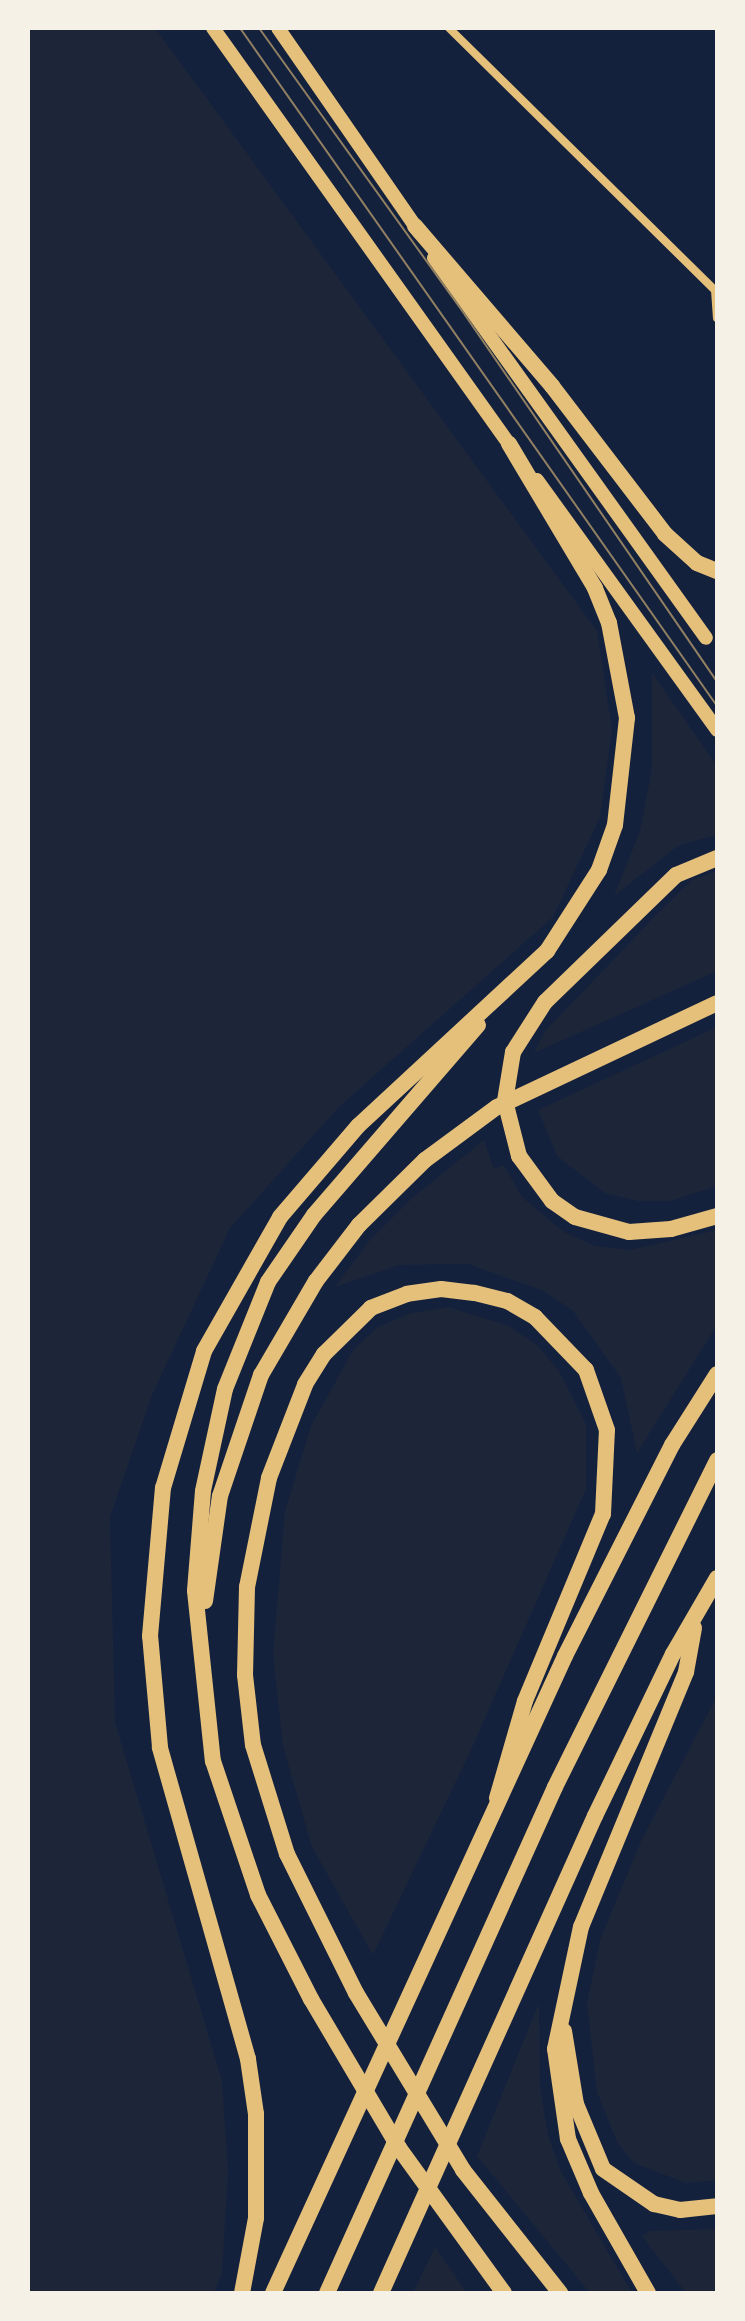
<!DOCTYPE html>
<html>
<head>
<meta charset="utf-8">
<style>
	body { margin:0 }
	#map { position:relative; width:745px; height:2321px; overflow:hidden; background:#14213d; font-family:Georgia,serif }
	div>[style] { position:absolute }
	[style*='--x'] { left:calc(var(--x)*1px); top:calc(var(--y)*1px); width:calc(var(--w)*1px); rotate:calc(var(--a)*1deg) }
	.green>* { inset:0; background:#1d2539 }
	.minor>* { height:8px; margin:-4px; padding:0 4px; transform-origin:4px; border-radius:4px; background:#e5c07b }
	.trunk>* { height:14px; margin:-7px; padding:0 7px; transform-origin:7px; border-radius:7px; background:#e5c07b }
	.motorway>* { height:16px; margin:-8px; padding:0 8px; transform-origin:8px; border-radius:8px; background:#e5c07b }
	.tram>* { height:2px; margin:-1px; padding:0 1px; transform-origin:1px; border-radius:1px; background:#918062 }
	span { translate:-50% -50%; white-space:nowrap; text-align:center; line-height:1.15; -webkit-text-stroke:7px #f6f1e7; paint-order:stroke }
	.frame { position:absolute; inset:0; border:30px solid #f6f1e7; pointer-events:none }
</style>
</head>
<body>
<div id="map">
	<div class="green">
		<div style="clip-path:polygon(28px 28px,155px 28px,597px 631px,612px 729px,600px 817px,553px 917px,339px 1107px,230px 1228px,152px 1395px,110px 1517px,115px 1722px,222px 2081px,228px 2170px,222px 2273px,214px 2293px,28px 2293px)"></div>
		<div style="clip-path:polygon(652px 673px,717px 766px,717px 835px,679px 845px,614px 896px,640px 831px,652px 768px)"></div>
		<div style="clip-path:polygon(717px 871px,717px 971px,534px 1053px,545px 1031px,661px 910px,692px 880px)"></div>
		<div style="clip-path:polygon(717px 1027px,717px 1186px,670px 1201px,638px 1201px,605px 1193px,557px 1156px,538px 1110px)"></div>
		<div style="clip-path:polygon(484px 1140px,494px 1169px,504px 1165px,522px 1197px,564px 1232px,595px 1246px,630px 1250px,717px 1230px,717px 1325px,637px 1453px,621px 1378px,573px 1311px,544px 1291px,468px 1264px,399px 1265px,335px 1287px,369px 1241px,412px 1198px)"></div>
		<div style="clip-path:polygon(448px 1307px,509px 1326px,537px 1345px,559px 1371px,586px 1424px,586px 1489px,471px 1750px,373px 1955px,312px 1847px,283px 1746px,273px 1655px,285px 1511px,311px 1426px,353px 1350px,378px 1327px,411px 1313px)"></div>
		<div style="clip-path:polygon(717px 1696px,717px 2180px,686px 2183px,634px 2163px,617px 2142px,597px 2092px,587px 2004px,600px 1940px,641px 1841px)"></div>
		<div style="clip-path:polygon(539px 2003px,540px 2088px,548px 2135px,560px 2170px,632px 2293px,590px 2293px,477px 2156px)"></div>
		<div style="clip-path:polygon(717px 2229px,717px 2293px,686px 2293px,642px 2236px,650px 2231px)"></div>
		<div style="clip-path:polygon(435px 2247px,467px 2293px,413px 2293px)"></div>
	</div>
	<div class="minor">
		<div style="--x:449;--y:28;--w:373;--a:44.6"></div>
		<div style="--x:715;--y:290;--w:28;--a:86"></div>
	</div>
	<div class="trunk">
		<div style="--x:213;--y:28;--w:519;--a:54.56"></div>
		<div style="--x:278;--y:28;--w:249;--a:55.3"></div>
		<div style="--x:434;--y:258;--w:467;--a:54.4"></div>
		<div style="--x:537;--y:480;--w:308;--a:54.2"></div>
	</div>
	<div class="motorway">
		<div style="--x:415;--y:226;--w:211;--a:49.4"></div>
		<div style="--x:552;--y:386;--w:186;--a:52.6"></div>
		<div style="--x:665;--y:534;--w:43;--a:42.2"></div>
		<div style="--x:697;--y:563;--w:22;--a:22"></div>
		<div style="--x:717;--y:858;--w:44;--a:157.5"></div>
		<div style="--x:676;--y:875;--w:182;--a:135.9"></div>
		<div style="--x:545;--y:1002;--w:59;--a:122.6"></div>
		<div style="--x:513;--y:1052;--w:50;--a:99.3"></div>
		<div style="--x:505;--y:1101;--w:57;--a:75.7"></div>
		<div style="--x:519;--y:1156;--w:56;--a:53.7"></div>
		<div style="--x:552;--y:1201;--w:28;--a:35"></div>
		<div style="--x:575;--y:1217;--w:56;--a:15.5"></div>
		<div style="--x:629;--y:1232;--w:42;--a:-4.1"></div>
		<div style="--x:671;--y:1229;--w:48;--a:-15.8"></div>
		<div style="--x:478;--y:1025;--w:251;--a:130.8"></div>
		<div style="--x:314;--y:1215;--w:81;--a:124.5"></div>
		<div style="--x:268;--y:1282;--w:115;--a:111.9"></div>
		<div style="--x:225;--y:1389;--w:104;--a:102.2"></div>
		<div style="--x:203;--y:1491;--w:100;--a:94.6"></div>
		<div style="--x:195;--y:1591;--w:171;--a:84"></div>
		<div style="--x:213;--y:1761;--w:141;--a:71.4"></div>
		<div style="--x:258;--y:1895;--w:117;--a:63"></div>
		<div style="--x:311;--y:1999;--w:173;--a:59.4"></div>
		<div style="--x:399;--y:2148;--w:179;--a:54.1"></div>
		<div style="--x:205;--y:1601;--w:106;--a:-81.9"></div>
		<div style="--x:220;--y:1496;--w:128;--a:-71.3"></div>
		<div style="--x:261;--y:1375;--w:109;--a:-59.7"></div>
		<div style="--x:316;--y:1281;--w:71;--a:-52.5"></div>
		<div style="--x:359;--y:1225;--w:93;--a:-44.6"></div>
		<div style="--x:425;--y:1160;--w:89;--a:-36.4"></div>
		<div style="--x:497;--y:1107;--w:243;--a:-25.3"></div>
		<div style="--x:497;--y:1798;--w:101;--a:-73.9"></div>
		<div style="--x:525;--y:1701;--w:203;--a:-67.4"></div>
		<div style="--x:603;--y:1514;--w:84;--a:-87.3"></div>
		<div style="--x:607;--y:1430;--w:64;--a:-109.3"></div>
		<div style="--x:586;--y:1370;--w:74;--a:-133.9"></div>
		<div style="--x:535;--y:1317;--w:32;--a:-150"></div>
		<div style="--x:507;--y:1301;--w:34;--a:-166"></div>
		<div style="--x:474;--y:1293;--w:33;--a:-173"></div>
		<div style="--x:441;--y:1289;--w:34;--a:172"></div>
		<div style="--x:407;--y:1294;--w:39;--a:159"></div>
		<div style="--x:371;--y:1308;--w:66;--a:135.6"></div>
		<div style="--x:324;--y:1354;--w:36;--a:122"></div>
		<div style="--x:305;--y:1385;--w:100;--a:111.2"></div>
		<div style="--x:269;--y:1478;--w:111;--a:101.4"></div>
		<div style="--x:247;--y:1587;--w:88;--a:91.3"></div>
		<div style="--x:245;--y:1675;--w:70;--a:83.5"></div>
		<div style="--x:253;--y:1745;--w:114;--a:72.7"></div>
		<div style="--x:287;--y:1854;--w:155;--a:63.6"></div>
		<div style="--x:356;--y:1993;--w:207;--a:58.8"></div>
		<div style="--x:463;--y:2170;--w:157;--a:51.7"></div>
		<div style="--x:564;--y:2031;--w:74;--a:80.7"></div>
		<div style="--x:576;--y:2104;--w:70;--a:67.4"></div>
		<div style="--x:603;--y:2169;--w:62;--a:34.5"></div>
		<div style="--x:654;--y:2204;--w:27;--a:13"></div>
		<div style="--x:680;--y:2210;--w:37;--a:-6"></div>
		<div style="--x:242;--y:2293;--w:76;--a:-79.4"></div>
		<div style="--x:256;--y:2218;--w:104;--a:-90"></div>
		<div style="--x:256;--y:2114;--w:56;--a:-98.3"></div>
		<div style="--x:248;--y:2059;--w:324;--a:-105.8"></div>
		<div style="--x:160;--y:1747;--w:111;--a:-95.1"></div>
		<div style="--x:150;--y:1636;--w:149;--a:-85"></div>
		<div style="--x:163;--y:1488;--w:143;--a:-73.3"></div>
		<div style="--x:204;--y:1351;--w:154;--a:-60.4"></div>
		<div style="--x:280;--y:1217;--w:120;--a:-49.4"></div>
		<div style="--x:358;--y:1126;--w:258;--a:-42.8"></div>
		<div style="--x:547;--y:951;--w:96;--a:-57.3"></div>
		<div style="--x:599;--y:870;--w:48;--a:-70.4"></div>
		<div style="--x:615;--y:825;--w:108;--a:-83.6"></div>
		<div style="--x:627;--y:718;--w:97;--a:-100.7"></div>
		<div style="--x:609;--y:623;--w:38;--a:-112"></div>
		<div style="--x:595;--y:588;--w:168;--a:-120.8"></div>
		<div style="--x:273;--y:2293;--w:701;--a:-65.37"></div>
		<div style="--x:565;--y:1656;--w:237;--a:-63.1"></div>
		<div style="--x:672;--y:1445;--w:84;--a:-57.6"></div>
		<div style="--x:327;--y:2293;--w:555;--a:-65.74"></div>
		<div style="--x:555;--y:1787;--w:365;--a:-63.6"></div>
		<div style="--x:381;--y:2293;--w:523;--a:-65.84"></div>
		<div style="--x:595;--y:1816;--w:180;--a:-64.3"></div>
		<div style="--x:673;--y:1654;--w:88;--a:-59.9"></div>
		<div style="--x:648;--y:2293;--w:115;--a:-119.7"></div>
		<div style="--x:591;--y:2193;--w:59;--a:-113.1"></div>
		<div style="--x:568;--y:2139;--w:91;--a:-98.2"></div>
		<div style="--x:555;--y:2049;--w:125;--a:-78"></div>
		<div style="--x:581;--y:1927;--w:276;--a:-67.6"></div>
		<div style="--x:686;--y:1672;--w:45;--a:-79.7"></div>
	</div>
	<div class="tram">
		<div style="--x:240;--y:28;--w:829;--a:54.87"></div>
		<div style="--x:259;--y:28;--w:353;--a:54.3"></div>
		<div style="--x:465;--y:315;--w:444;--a:55.5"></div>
	</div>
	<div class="frame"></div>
</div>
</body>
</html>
